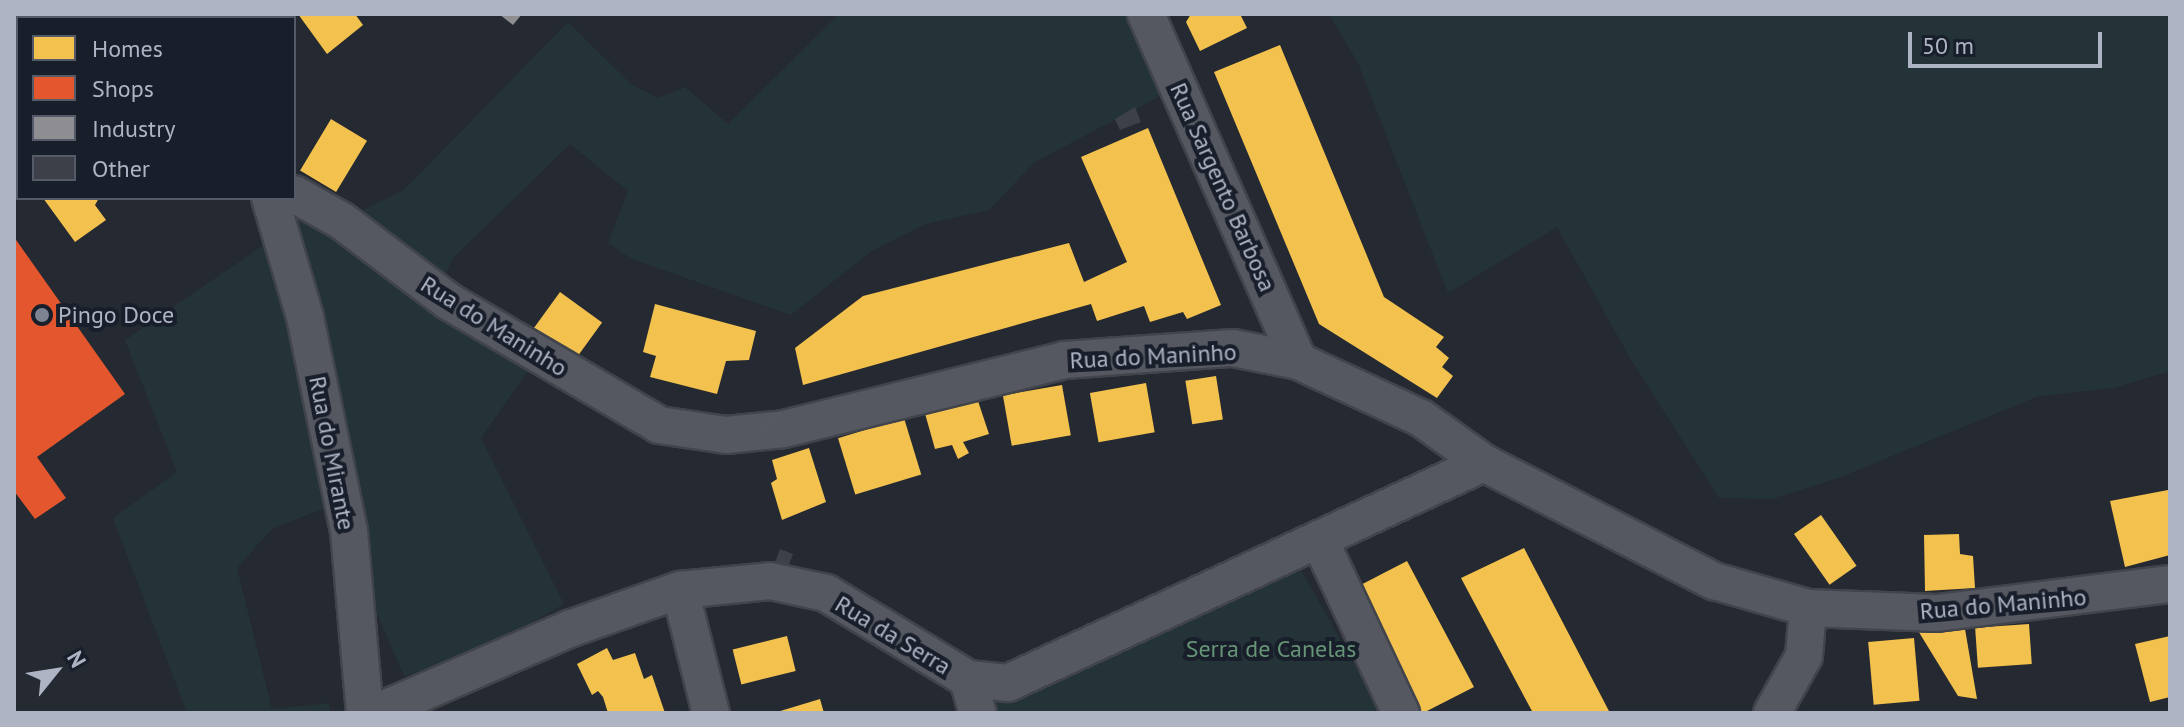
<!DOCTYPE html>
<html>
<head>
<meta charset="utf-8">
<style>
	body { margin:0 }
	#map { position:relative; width:2184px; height:727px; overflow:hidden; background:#252931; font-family:"PT Sans",sans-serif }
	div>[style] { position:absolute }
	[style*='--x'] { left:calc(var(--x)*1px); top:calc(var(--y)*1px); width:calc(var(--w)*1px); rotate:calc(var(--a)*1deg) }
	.green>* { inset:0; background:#233338 }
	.homes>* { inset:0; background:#f2c14e; transform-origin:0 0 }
	.shops>* { inset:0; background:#e4572e }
	.industry>* { inset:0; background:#8d8d92 }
	.building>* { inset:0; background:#3d4048; transform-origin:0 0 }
	.roads { filter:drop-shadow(2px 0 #41444b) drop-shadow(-2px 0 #41444b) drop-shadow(0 2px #41444b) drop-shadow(0 -2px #41444b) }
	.minor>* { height:36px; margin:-18px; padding:0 18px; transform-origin:18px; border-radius:18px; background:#555860 }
	.major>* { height:44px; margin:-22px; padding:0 22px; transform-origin:22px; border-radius:22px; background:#575a62 }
	.dots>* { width:22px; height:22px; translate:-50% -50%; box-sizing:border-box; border:4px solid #191e2b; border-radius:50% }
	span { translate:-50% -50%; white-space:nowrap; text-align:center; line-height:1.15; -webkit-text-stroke:8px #191e2b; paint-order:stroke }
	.street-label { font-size:24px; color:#aeb4c4 }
	.poi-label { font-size:24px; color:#aeb4c4 }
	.left { translate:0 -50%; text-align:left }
	.park-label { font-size:24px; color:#669476 }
	.frame { position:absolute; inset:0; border:16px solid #aeb4c4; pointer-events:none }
	.legend { position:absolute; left:16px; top:16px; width:280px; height:184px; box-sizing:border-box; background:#191e2b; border:2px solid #555a68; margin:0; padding:10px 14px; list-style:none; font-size:24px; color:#aeb4c4 }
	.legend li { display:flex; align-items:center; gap:16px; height:40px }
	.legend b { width:40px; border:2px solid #555a68 }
	.north { position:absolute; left:16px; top:631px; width:80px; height:80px; -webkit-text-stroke:6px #191e2b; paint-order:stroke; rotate:60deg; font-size:22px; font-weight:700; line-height:32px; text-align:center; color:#aeb4c4 }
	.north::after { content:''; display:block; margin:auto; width:28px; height:36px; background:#aeb4c4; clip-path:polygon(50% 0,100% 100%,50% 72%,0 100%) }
	.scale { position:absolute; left:1908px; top:32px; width:194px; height:36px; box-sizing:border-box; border:4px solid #aeb4c4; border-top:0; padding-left:10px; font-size:24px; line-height:28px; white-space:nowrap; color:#aeb4c4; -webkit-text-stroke:6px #191e2b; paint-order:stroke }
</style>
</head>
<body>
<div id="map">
	<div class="green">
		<div style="clip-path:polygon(839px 14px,1144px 14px,1181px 85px,1035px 162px,989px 210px,926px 224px,873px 250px,791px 315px,632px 259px,608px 243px,628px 191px,570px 144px,453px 258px,433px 301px,534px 362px,481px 438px,564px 604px,479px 653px,404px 676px,331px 506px,273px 528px,237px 568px,272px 709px,329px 703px,331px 713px,187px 713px,113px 518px,177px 472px,125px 340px,331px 199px,361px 211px,404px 190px,568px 22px,631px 84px,658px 98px,685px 87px,728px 124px)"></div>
		<div style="clip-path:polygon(1329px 14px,2170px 14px,2170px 371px,2113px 388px,2039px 396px,1838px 478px,1772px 499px,1719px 498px,1630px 358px,1557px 227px,1448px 293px,1358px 63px)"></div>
		<div style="clip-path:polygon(1301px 570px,1382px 713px,961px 713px,1163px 618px)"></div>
	</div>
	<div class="homes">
		<div style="clip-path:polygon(124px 14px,177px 14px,171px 18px)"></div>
		<div style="clip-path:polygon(298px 14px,355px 14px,363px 25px,327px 54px)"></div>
		<div style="clip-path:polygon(1191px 14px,1240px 14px,1247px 28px,1200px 51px,1186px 22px)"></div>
		<div style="clip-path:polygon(1280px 45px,1384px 297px,1444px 337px,1436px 347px,1449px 358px,1442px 367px,1453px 376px,1437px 398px,1319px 324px,1214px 72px)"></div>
		<div style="left:18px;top:83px;width:53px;height:5px;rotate:90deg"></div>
		<div style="left:331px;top:119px;width:42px;height:60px;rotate:31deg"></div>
		<div style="clip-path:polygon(1148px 128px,1221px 305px,1187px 319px,1183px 312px,1150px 322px,1144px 306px,1097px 321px,1091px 304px,803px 385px,795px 348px,863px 296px,1069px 243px,1084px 282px,1127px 262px,1081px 157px)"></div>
		<div style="clip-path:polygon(43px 198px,99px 198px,95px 205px,106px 220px,75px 242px)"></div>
		<div style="left:560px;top:292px;width:52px;height:45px;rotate:36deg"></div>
		<div style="clip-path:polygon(655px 304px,756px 331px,749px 360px,726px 361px,717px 394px,650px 377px,656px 356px,643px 352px)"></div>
		<div style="left:1216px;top:376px;width:44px;height:31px;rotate:81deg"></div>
		<div style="left:1146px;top:383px;width:50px;height:57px;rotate:80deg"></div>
		<div style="left:1062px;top:385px;width:51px;height:60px;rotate:80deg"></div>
		<div style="clip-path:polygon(976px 395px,989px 434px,963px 442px,969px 453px,958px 459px,952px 445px,935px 449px,924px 410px)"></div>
		<div style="left:904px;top:418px;width:59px;height:69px;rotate:73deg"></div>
		<div style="clip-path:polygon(809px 448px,826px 502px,782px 520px,771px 483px,777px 479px,772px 460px)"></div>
		<div style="clip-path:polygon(2168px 490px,2170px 555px,2125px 567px,2110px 501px)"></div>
		<div style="left:1821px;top:515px;width:62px;height:33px;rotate:55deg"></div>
		<div style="clip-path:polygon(1959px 534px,1960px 554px,1973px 556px,1975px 588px,1925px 591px,1924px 535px)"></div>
		<div style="clip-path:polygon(1524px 548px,1610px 713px,1533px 713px,1461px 578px)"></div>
		<div style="clip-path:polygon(1407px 561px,1474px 687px,1423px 713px,1410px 713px,1347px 592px)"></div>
		<div style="left:2029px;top:624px;width:40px;height:54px;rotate:86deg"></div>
		<div style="clip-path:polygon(1917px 629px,1965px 629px,1977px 699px,1958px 696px)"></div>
		<div style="left:787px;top:636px;width:36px;height:56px;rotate:76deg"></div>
		<div style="clip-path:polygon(2170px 636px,2170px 697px,2150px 702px,2135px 644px)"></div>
		<div style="left:1914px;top:638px;width:63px;height:46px;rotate:85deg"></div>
		<div style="clip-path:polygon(607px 648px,613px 660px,635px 653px,644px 679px,652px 675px,665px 713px,608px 713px,603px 697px,598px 691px,592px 695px,577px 664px)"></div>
		<div style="clip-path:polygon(820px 699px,824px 713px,777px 713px,777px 712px)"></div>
	</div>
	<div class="shops">
		<div style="clip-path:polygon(14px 237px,125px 394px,37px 457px,66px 498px,35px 519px,14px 491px)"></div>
	</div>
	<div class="industry">
		<div style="clip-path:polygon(499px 14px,522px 14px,513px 25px)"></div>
	</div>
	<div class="building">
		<div style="clip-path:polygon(1135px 107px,1141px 122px,1120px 130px,1115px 119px)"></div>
		<div style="left:780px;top:549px;width:14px;height:13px;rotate:21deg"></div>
	</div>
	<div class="roads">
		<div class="minor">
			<div style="--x:1146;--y:14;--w:379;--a:66.3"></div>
			<div style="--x:14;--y:41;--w:4;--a:14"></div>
			<div style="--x:294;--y:194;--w:55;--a:29.4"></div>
			<div style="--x:342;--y:221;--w:133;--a:37"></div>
			<div style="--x:448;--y:301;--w:245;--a:30.4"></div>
			<div style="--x:659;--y:425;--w:68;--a:8.5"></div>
			<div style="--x:726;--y:435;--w:58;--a:-5.9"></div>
			<div style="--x:784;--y:429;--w:288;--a:-13.8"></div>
			<div style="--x:1064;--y:360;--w:169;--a:-4.1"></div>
			<div style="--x:1233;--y:348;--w:66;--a:11.3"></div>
			<div style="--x:1298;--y:361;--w:136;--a:24.9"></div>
			<div style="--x:1421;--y:418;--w:77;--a:35.5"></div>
			<div style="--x:1484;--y:463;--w:259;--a:27.2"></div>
			<div style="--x:1714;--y:581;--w:98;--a:16"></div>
			<div style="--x:1808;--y:608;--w:129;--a:2.2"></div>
			<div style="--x:1937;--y:613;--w:235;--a:-7.1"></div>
			<div style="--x:270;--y:198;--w:124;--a:73.6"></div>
			<div style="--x:305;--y:317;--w:218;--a:78.4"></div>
			<div style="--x:349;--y:531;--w:183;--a:85"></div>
			<div style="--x:1319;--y:539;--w:192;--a:64.8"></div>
			<div style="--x:680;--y:590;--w:127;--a:75.9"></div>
			<div style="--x:968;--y:679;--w:35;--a:74"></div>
			<div style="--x:375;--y:713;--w:211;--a:-23.4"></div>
			<div style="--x:569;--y:629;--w:118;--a:-19.4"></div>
			<div style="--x:680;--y:590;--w:90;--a:-5.7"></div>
			<div style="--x:770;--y:581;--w:57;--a:12.1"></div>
			<div style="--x:826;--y:593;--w:166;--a:31.2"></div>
			<div style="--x:968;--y:679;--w:40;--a:5.7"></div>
			<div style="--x:1008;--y:683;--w:524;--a:-24.81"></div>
			<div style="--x:1772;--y:713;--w:65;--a:-60.7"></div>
			<div style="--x:1804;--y:656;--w:48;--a:-85.2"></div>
		</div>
		<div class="major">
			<div style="--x:213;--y:18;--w:6;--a:-39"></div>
			<div style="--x:14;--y:163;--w:5;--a:-37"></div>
		</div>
	</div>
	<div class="dots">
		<div style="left:42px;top:315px;background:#7e8391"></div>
	</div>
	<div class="street-label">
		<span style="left:1223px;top:187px;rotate:66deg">Rua Sargento Barbosa</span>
		<span style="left:494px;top:326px;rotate:32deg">Rua do Maninho</span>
		<span style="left:1153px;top:356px;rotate:-3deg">Rua do Maninho</span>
		<span style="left:332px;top:453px;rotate:79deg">Rua do Mirante</span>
		<span style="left:2003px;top:604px;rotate:-5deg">Rua do Maninho</span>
		<span style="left:893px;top:635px;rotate:31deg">Rua da Serra</span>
	</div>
	<div class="poi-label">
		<span class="left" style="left:58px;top:315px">Pingo Doce</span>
	</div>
	<div class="park-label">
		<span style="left:1271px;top:649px">Serra de Canelas</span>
	</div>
	<div class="frame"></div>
	<ul class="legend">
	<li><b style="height:22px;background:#f2c14e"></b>Homes</li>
	<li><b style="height:22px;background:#e4572e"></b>Shops</li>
	<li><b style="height:22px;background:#8d8d92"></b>Industry</li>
	<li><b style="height:22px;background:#3d4048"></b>Other</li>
	</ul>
	<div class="north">N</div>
	<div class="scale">50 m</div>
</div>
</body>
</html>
